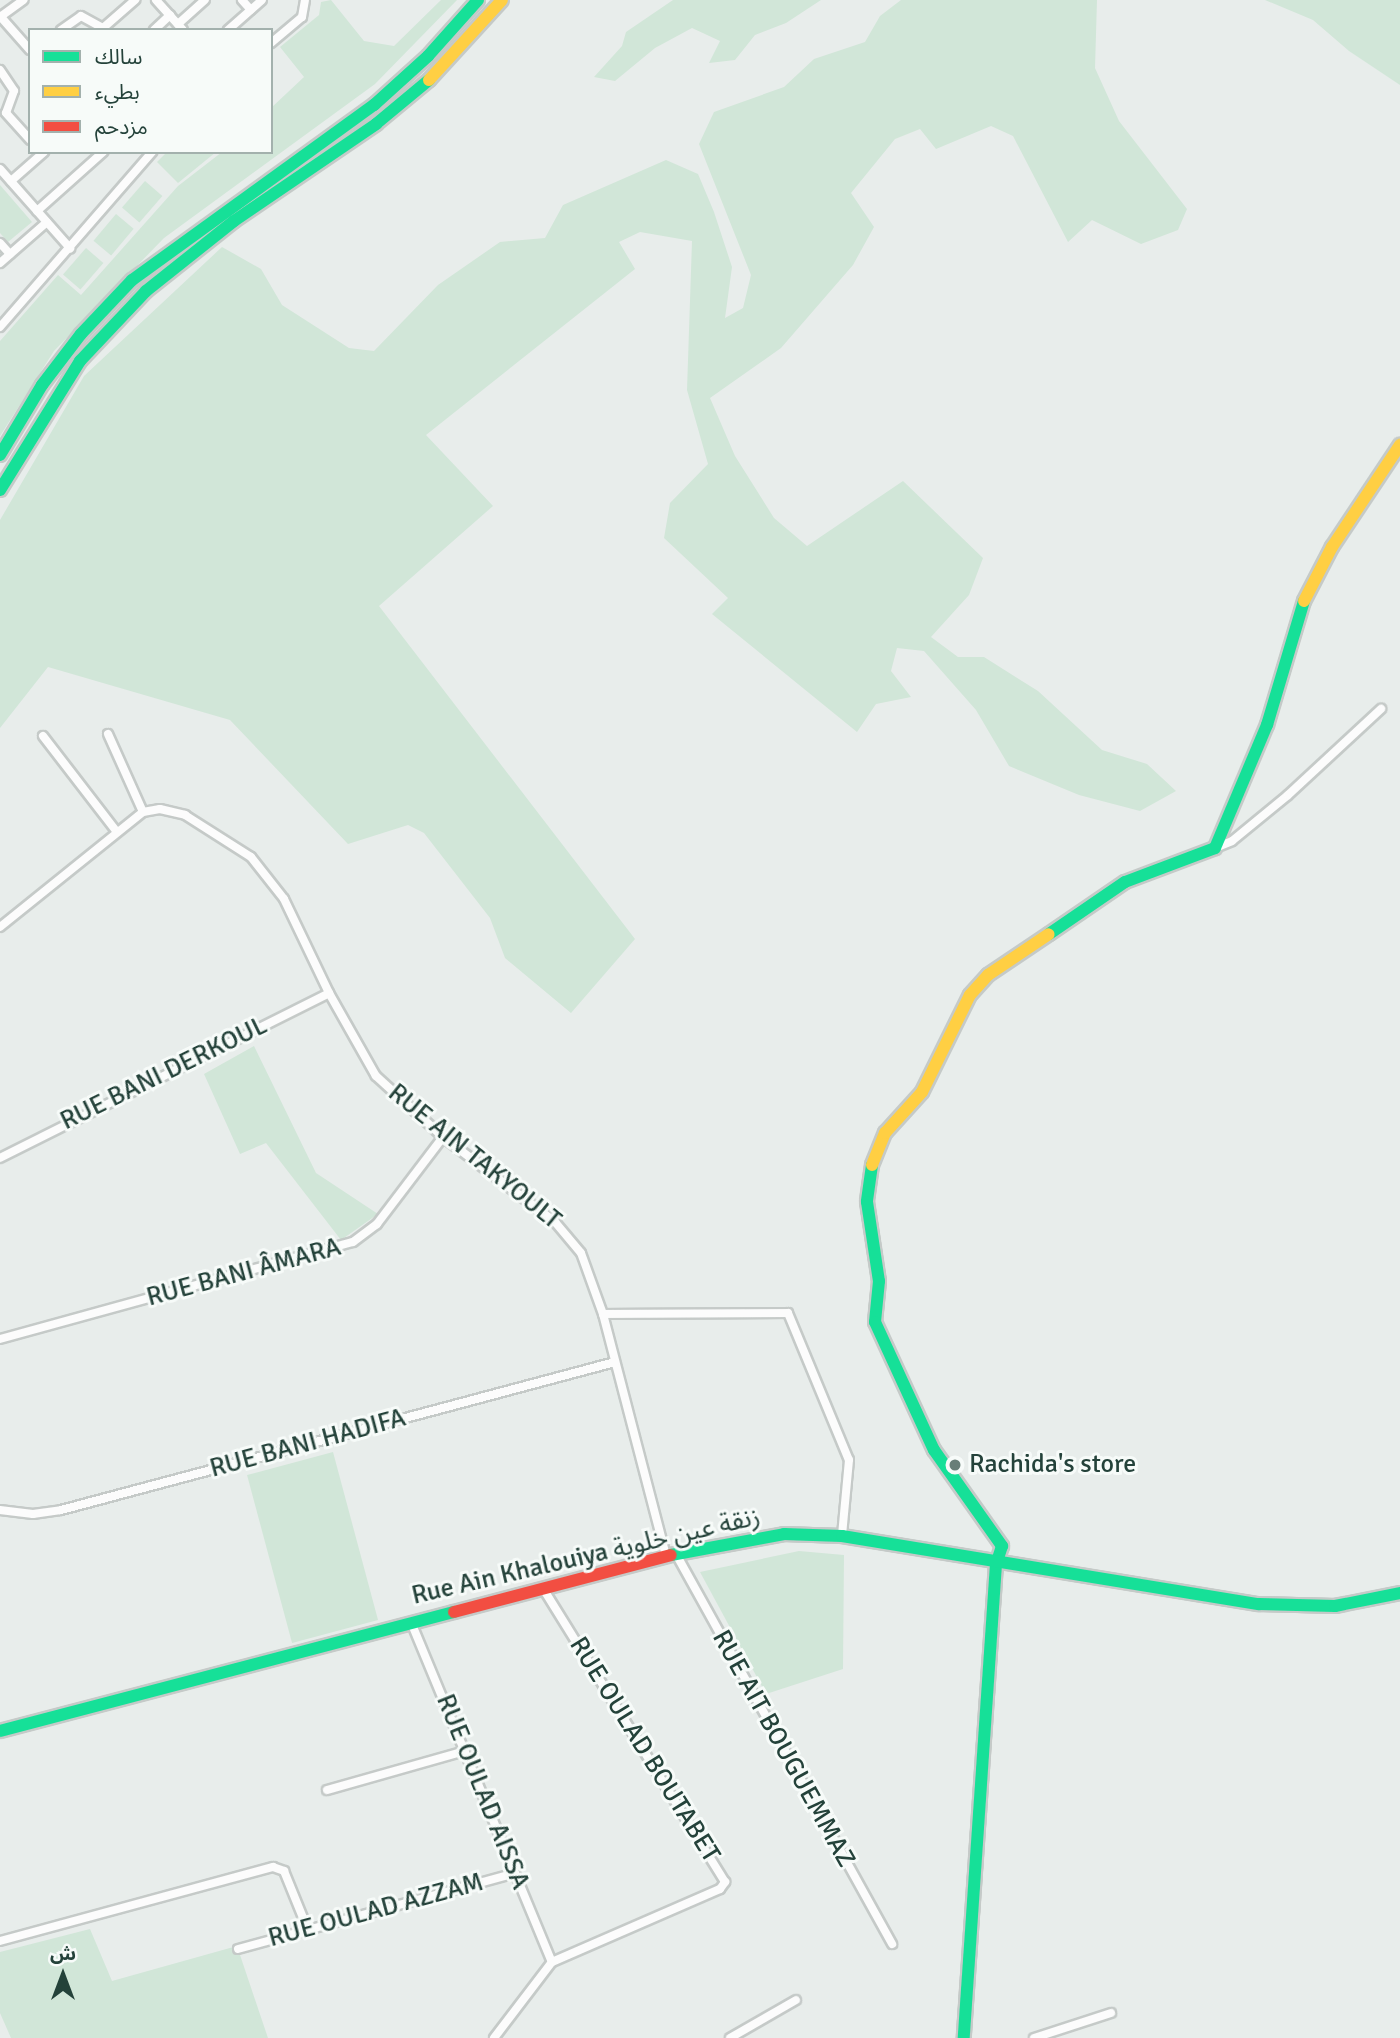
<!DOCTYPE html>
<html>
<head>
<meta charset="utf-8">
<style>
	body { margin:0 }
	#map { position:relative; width:1400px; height:2038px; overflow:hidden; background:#e8edeb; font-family:Signika,"Noto Sans Arabic",sans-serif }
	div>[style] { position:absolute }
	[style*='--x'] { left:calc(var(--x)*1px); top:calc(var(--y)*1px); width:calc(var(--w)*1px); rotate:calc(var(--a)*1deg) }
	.green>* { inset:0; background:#d1e6d8; transform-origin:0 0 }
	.roads { filter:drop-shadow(2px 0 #c5cac8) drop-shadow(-2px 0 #c5cac8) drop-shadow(0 2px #c5cac8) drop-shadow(0 -2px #c5cac8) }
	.street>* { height:8px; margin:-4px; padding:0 4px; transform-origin:4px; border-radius:4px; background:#fcfcfc }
	.fast>* { height:12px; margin:-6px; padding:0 6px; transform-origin:6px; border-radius:6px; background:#16e098 }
	.slow>* { height:12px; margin:-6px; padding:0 6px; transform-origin:6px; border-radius:6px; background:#ffcf43 }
	.jam>* { height:12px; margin:-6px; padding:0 6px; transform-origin:6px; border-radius:6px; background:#f24e42 }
	.dots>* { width:19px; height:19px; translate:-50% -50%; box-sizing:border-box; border:4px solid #f7fbf9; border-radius:50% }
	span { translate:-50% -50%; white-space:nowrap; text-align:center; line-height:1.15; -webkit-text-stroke:6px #f7fbf9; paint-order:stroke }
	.street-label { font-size:26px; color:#24423a }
	.poi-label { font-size:26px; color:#24423a }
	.left { translate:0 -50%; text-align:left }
	.legend { position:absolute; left:28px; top:28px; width:245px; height:126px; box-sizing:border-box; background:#f7fbf9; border:2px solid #a3b1ad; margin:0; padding:9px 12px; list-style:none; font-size:21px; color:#24423a }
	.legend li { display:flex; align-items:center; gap:14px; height:35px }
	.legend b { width:35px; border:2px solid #a3b1ad }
	.north { position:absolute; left:28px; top:1940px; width:70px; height:70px; -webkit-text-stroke:5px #f7fbf9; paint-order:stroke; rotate:0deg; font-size:19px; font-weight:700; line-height:28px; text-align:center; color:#24423a }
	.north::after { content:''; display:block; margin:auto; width:24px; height:32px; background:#24423a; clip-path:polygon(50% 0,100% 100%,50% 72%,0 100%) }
</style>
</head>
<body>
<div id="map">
	<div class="green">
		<div style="clip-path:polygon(331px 0,364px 41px,394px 46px,441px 0,457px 0,375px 84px,164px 238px,54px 351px,0 436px,0 341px,58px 275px,81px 295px,178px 186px,222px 152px,271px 152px,271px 108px,304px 77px,280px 47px,319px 15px,321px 2px)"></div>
		<div style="clip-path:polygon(673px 0,821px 0,786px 23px,755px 35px,735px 60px,709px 63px,720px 41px,692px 28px,655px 48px,615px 81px,594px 77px,622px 46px,626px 32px)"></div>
		<div style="clip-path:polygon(901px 0,1097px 0,1095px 68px,1119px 121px,1187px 209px,1178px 230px,1141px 244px,1092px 220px,1068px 242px,1013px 136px,991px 126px,936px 149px,920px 129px,895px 139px,851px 193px,874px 227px,853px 265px,781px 348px,710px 398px,735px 456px,774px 518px,807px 546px,903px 481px,983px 558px,969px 595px,931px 637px,958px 657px,984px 657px,1038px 691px,1102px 750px,1147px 764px,1176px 791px,1140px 811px,1079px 795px,1009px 766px,976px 710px,924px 651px,897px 648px,891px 671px,911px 697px,876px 704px,857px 732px,712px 614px,728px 598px,664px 538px,670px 503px,708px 464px,687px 390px,692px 241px,640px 232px,619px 242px,635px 269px,426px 435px,493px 506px,379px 606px,635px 939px,571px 1013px,505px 958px,490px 918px,424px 833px,408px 825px,348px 844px,230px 720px,48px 667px,0 728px,0 520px,84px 376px,222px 247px,261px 269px,282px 305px,349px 348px,374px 351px,438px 285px,500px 242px,545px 238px,563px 205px,666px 160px,698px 174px,714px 212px,732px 267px,725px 318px,743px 308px,751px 275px,699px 144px,714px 112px,784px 87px,814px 59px,865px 42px,880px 16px)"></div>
		<div style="clip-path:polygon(1265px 0,1400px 0,1400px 85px,1349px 51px,1313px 20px)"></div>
		<div style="clip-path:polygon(167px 152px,216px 152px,178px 183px,157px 162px)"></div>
		<div style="left:145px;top:181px;width:23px;height:35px;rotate:41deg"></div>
		<div style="clip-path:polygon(0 185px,32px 222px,8px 242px,0 233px)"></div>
		<div style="left:116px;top:214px;width:23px;height:35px;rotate:40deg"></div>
		<div style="left:86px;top:248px;width:23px;height:35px;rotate:41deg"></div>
		<div style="clip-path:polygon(254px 1046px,316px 1173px,378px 1214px,341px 1240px,266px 1143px,240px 1154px,204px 1074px)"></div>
		<div style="left:333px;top:1452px;width:174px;height:89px;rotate:75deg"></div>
		<div style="clip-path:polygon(799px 1551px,844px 1555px,843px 1669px,766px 1694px,700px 1572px)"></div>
		<div style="clip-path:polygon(90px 1929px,112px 1981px,237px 1946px,268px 2038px,11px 2038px,0 2013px,0 1952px)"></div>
	</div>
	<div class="roads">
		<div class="street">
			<div style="--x:156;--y:0;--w:40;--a:48"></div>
			<div style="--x:242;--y:0;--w:13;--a:48"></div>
			<div style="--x:0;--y:16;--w:45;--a:48.6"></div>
			<div style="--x:0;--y:17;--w:29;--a:-36"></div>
			<div style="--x:178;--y:24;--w:36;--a:-42"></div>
			<div style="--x:61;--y:30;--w:24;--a:-35"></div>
			<div style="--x:81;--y:16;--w:25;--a:29"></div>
			<div style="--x:103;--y:28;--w:43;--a:-41.2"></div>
			<div style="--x:154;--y:30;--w:22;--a:-43"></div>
			<div style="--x:228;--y:30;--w:45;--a:-41.4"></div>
			<div style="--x:271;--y:43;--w:40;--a:-40"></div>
			<div style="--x:302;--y:17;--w:17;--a:-80"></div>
			<div style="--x:0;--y:70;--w:25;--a:56"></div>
			<div style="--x:14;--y:91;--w:23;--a:110"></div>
			<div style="--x:6;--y:113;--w:36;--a:48"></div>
			<div style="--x:0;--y:169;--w:106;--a:48.5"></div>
			<div style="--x:11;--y:181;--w:44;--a:-41.3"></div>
			<div style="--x:37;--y:211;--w:89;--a:-41.8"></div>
			<div style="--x:0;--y:243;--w:15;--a:48"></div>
			<div style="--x:0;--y:263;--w:62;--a:-41.1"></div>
			<div style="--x:0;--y:327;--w:232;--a:-49"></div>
			<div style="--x:108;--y:734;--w:85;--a:65.8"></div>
			<div style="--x:43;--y:736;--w:121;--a:52.4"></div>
			<div style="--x:1215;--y:848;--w:18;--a:-22"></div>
			<div style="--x:1232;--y:841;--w:72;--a:-39.4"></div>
			<div style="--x:1288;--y:795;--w:127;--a:-42.8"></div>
			<div style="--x:0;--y:927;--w:184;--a:-38.8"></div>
			<div style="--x:143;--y:812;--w:17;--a:-10"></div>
			<div style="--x:160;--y:809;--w:26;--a:13"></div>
			<div style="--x:185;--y:815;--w:78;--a:32.5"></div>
			<div style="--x:251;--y:857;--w:53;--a:51.8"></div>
			<div style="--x:284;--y:899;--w:104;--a:64.4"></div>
			<div style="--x:329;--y:993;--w:95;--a:60.5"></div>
			<div style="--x:376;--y:1076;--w:91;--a:42.3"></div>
			<div style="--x:443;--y:1137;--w:141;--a:37.2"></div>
			<div style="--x:555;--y:1222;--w:40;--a:50"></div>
			<div style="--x:581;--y:1253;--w:65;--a:70.2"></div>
			<div style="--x:603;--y:1314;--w:250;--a:75.4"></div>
			<div style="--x:0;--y:1158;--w:368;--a:-26.6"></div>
			<div style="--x:603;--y:1314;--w:185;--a:-0.3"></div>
			<div style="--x:788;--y:1313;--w:159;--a:67.5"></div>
			<div style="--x:849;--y:1460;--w:76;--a:95.3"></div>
			<div style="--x:0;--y:1339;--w:366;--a:-15.4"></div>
			<div style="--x:353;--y:1242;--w:30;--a:-37"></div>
			<div style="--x:377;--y:1224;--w:109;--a:-52.8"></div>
			<div style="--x:0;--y:1510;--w:33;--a:7"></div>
			<div style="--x:33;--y:1514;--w:28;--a:-8"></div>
			<div style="--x:61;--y:1510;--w:573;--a:-14.96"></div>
			<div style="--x:676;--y:1554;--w:446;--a:61"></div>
			<div style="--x:411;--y:1622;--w:368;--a:67.5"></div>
			<div style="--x:327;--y:1790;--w:143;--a:-15.8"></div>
			<div style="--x:0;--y:1941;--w:283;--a:-15.2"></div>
			<div style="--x:273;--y:1867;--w:12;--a:20"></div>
			<div style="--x:284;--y:1871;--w:64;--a:67.9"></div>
			<div style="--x:238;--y:1949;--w:287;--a:-15.3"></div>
			<div style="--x:494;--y:2038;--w:96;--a:-52.7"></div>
			<div style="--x:552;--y:1962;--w:183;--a:-23.5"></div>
			<div style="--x:720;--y:1889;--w:9;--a:-54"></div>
			<div style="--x:725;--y:1882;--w:346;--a:-121.8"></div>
			<div style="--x:730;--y:2038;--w:76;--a:-29.9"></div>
			<div style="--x:1034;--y:2038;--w:81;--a:-18"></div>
		</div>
		<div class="fast">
			<div style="--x:0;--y:455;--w:82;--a:-59"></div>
			<div style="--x:42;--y:385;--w:64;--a:-52.6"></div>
			<div style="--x:81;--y:334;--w:74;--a:-46.6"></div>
			<div style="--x:132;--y:280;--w:299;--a:-35.9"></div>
			<div style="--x:374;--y:105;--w:73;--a:-42.2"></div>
			<div style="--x:428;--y:56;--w:75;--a:-48.2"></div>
			<div style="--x:0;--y:490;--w:152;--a:-58.2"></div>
			<div style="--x:80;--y:361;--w:96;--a:-46.7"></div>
			<div style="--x:146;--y:291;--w:112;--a:-38.5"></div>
			<div style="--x:234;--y:221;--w:172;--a:-34.3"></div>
			<div style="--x:376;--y:124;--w:69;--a:-39.7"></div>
			<div style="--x:1049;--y:934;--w:92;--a:-34.4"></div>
			<div style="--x:1125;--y:882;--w:96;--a:-20.7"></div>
			<div style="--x:1215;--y:848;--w:134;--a:-67.1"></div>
			<div style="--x:1267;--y:725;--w:129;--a:-73.4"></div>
			<div style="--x:872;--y:1165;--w:37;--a:98"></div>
			<div style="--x:867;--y:1202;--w:80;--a:81.4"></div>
			<div style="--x:879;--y:1281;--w:41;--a:95.6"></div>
			<div style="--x:875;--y:1322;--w:141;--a:65.3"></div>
			<div style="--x:934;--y:1450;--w:118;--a:54.7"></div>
			<div style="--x:1002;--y:1546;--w:19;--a:108"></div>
			<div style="--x:996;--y:1564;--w:475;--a:93.9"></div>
			<div style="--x:671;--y:1555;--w:115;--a:-10.5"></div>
			<div style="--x:784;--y:1534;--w:58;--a:2"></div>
			<div style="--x:842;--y:1536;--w:423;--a:9.3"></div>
			<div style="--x:1259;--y:1604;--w:76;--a:1.5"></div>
			<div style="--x:1335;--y:1606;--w:66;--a:-11.3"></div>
			<div style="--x:0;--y:1731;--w:469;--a:-14.7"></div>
		</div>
		<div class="slow">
			<div style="--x:429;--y:80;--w:108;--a:-47.6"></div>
			<div style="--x:1304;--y:601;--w:61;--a:-62.6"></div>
			<div style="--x:1332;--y:547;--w:123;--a:-56.3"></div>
			<div style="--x:872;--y:1165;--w:35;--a:-68"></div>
			<div style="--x:885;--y:1133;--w:55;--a:-47.9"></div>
			<div style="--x:922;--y:1092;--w:108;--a:-63.7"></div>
			<div style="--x:970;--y:995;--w:27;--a:-48"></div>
			<div style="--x:988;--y:975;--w:73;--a:-33.9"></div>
		</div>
		<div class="jam">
			<div style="--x:454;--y:1612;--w:224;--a:-14.7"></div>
		</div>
	</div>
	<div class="dots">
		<div style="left:955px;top:1465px;background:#697e78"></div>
	</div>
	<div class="street-label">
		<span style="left:164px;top:1074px;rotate:-26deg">RUE BANI DERKOUL</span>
		<span style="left:474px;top:1157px;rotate:39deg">RUE AIN TAKYOULT</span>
		<span style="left:244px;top:1273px;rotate:-15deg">RUE BANI ÂMARA</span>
		<span style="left:308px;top:1444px;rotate:-15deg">RUE BANI HADIFA</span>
		<span style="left:586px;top:1557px;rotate:-13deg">Rue Ain Khalouiya زنقة عين خلوية</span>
		<span style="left:783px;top:1749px;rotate:61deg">RUE AIT BOUGUEMMAZ</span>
		<span style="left:644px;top:1750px;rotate:58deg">RUE OULAD BOUTABET</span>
		<span style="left:482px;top:1792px;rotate:68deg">RUE OULAD AISSA</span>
		<span style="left:376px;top:1911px;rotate:-15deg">RUE OULAD AZZAM</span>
	</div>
	<div class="poi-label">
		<span class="left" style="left:969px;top:1465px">Rachida's store</span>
	</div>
	<ul class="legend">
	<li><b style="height:9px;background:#16e098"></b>سالك</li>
	<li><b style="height:9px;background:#ffcf43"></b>بطيء</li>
	<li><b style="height:9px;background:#f24e42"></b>مزدحم</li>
	</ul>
	<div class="north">ش</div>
</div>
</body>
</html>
